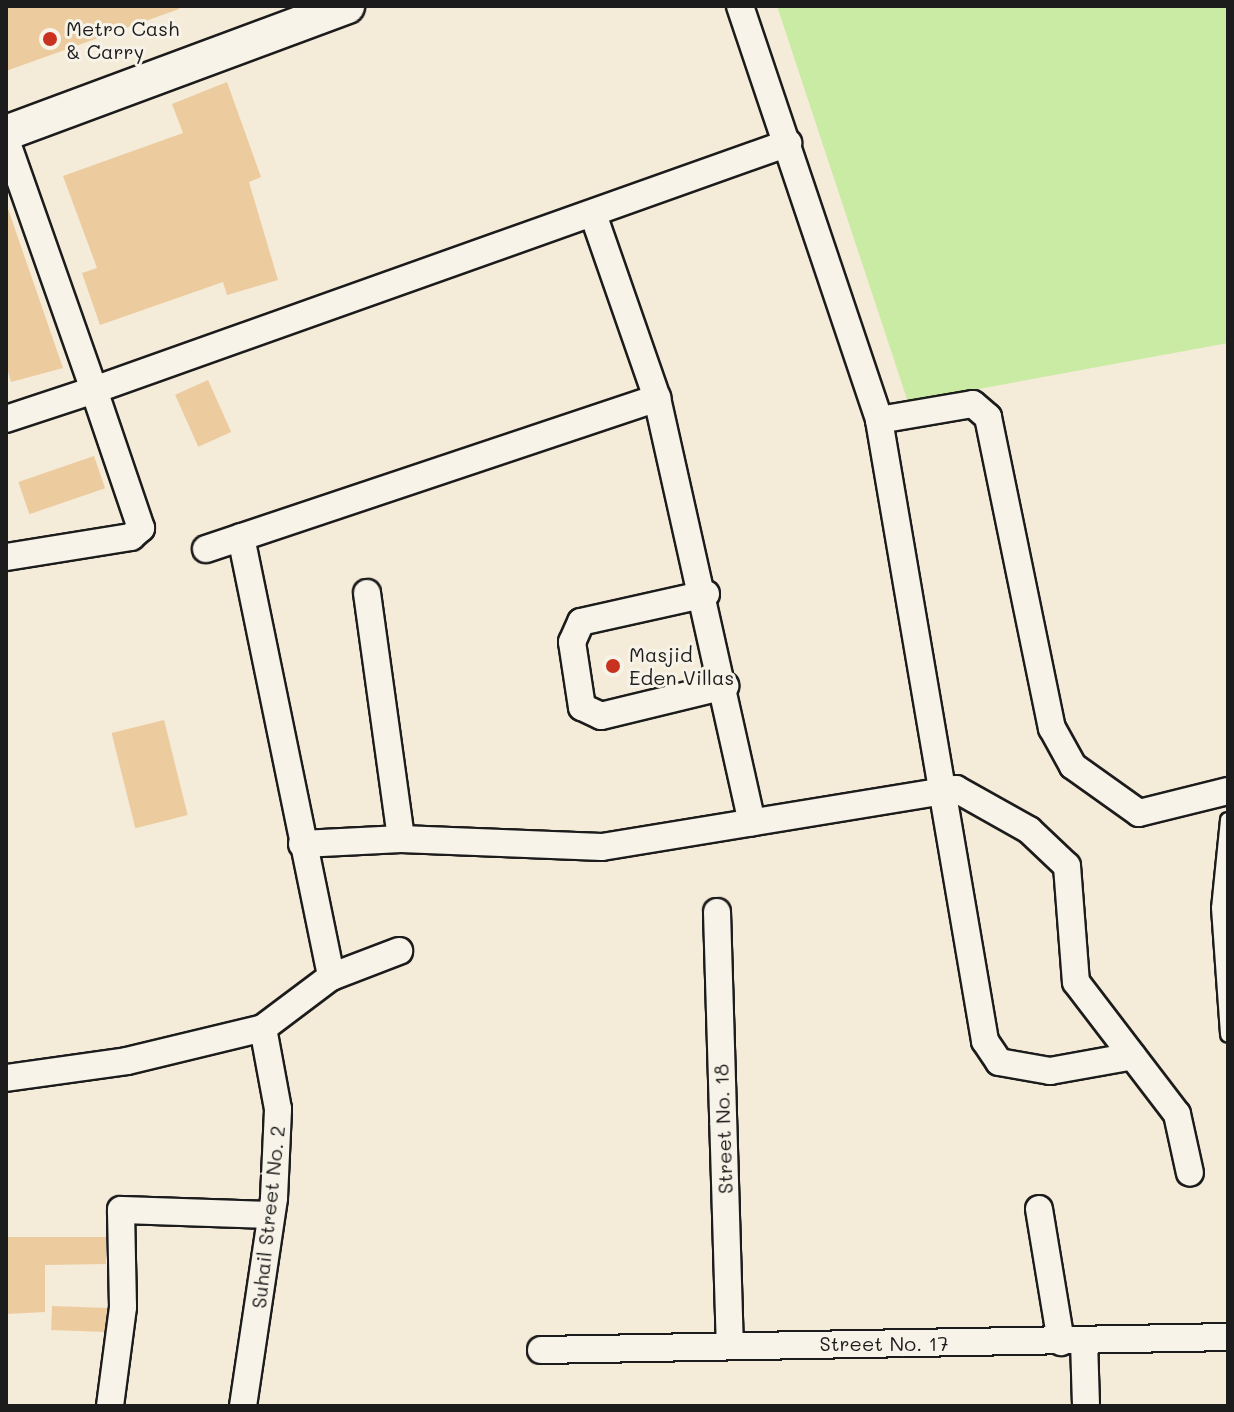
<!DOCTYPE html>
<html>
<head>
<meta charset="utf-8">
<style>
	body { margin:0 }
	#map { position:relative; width:1234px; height:1412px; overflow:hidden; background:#f5ebd9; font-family:Mali,sans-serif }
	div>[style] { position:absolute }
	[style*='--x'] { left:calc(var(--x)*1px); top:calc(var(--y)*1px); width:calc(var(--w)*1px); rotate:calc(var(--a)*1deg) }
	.green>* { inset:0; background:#caeba3 }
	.building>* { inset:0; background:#eccb9e; transform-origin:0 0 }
	.roads { filter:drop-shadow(2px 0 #1c1c1c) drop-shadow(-2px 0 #1c1c1c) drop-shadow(0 2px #1c1c1c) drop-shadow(0 -2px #1c1c1c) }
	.service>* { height:14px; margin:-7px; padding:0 7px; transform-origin:7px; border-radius:7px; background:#f7f3e8 }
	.minor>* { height:26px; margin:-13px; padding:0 13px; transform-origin:13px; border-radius:13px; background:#f7f3e8 }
	.tertiary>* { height:34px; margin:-17px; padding:0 17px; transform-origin:17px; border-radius:17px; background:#f7f3e8 }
	.dots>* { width:22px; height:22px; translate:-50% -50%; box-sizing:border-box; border:4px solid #f7f3e8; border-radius:50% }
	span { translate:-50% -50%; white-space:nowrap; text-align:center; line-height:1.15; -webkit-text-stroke:6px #f7f3e8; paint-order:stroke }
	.poi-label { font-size:20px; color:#1c1c1c }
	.left { translate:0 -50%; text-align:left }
	.street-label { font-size:20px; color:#1c1c1c }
	.frame { position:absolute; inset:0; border:8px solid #1c1c1c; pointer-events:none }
</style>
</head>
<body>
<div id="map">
	<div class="green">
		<div style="clip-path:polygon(777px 6px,1228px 6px,1228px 343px,908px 402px)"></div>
	</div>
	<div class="building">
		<div style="clip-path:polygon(6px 6px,179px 6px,179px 9px,6px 71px)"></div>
		<div style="clip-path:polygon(227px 82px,261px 177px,249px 182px,278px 280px,227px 295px,223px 282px,100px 325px,82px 273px,97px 268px,63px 176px,183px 133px,172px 104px)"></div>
		<div style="clip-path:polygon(6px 203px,63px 368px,11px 382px,6px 364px)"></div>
		<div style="left:208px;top:380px;width:57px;height:36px;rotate:66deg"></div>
		<div style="left:94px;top:456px;width:34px;height:80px;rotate:71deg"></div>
		<div style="left:164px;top:720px;width:98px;height:54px;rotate:76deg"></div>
		<div style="clip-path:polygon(6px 1237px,106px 1237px,106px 1264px,45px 1265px,45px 1312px,6px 1314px)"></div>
		<div style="left:52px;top:1306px;width:55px;height:24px;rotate:2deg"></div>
	</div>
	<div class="roads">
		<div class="service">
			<div style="--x:1228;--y:820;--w:88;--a:95.8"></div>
			<div style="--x:1219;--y:908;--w:127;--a:85.9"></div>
		</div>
		<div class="minor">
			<div style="--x:740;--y:6;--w:437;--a:71.4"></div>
			<div style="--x:879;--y:420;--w:630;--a:80.31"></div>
			<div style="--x:985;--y:1041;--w:25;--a:56"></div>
			<div style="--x:999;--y:1062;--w:52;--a:10"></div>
			<div style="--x:1050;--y:1071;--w:84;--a:-10.2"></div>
			<div style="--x:6;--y:140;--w:265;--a:70.6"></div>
			<div style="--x:94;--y:390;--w:737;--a:-19.59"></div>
			<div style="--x:593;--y:214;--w:195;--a:70.8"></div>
			<div style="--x:657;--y:398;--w:435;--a:77.4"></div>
			<div style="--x:6;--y:419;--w:93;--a:-18.2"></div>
			<div style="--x:94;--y:390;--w:146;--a:71.2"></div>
			<div style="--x:141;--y:528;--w:13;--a:138"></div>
			<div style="--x:131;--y:537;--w:127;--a:170.9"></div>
			<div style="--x:879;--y:420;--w:95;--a:-9.7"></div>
			<div style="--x:973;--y:404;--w:20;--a:41"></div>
			<div style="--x:988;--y:417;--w:318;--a:78.4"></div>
			<div style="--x:1052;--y:728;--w:43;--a:61.1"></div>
			<div style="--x:1073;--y:766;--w:81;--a:35.5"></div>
			<div style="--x:1139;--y:813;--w:92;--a:-13.9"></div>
			<div style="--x:241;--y:537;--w:449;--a:78.4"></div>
			<div style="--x:206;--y:549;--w:476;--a:-18.5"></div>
			<div style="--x:367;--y:593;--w:248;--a:82.1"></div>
			<div style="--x:706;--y:594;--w:128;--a:167.4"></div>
			<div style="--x:581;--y:622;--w:22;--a:114"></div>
			<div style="--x:572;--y:642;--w:66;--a:81.3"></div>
			<div style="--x:582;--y:707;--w:21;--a:25"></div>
			<div style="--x:601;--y:716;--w:128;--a:-13.6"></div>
			<div style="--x:302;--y:844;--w:99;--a:-2.9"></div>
			<div style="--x:401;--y:839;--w:201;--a:2.3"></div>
			<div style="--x:602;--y:847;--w:359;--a:-9.3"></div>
			<div style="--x:956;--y:789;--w:84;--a:29.3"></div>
			<div style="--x:1029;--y:830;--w:52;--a:43.5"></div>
			<div style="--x:1067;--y:866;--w:116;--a:85.6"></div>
			<div style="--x:1076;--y:982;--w:166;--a:52.6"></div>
			<div style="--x:1177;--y:1114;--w:60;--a:77.6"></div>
			<div style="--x:717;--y:912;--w:433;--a:88.3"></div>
			<div style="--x:6;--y:1078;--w:122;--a:-8"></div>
			<div style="--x:127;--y:1061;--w:140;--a:-13.6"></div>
			<div style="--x:263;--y:1028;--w:85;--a:-36.9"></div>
			<div style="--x:331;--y:977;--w:73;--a:-20.9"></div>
			<div style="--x:1039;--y:1209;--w:135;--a:80.6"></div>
			<div style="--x:1084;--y:1341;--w:65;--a:88.2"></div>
			<div style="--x:541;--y:1350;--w:687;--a:-1.08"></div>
			<div style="--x:110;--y:1406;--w:100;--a:-82.5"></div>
			<div style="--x:123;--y:1307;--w:97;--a:-91.2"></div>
			<div style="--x:121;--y:1210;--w:150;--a:1.9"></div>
			<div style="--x:243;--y:1406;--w:210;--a:-81.5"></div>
			<div style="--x:274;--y:1198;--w:89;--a:-87.4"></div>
			<div style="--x:278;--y:1109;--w:82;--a:-100.5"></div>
		</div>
		<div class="tertiary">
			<div style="--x:6;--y:133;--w:364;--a:-20.4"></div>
		</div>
	</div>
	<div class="dots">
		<div style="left:50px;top:39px;background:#c8321e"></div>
		<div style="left:613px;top:666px;background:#c8321e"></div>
	</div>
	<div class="poi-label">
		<span class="left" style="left:66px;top:40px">Metro Cash<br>&amp; Carry</span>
		<span class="left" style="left:629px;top:666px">Masjid<br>Eden Villas</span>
	</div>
	<div class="street-label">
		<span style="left:723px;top:1129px;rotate:-92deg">Street No. 18</span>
		<span style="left:268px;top:1217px;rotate:-84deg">Suhail Street No. 2</span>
		<span style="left:884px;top:1343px">Street No. 17</span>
	</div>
	<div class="frame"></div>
</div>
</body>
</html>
